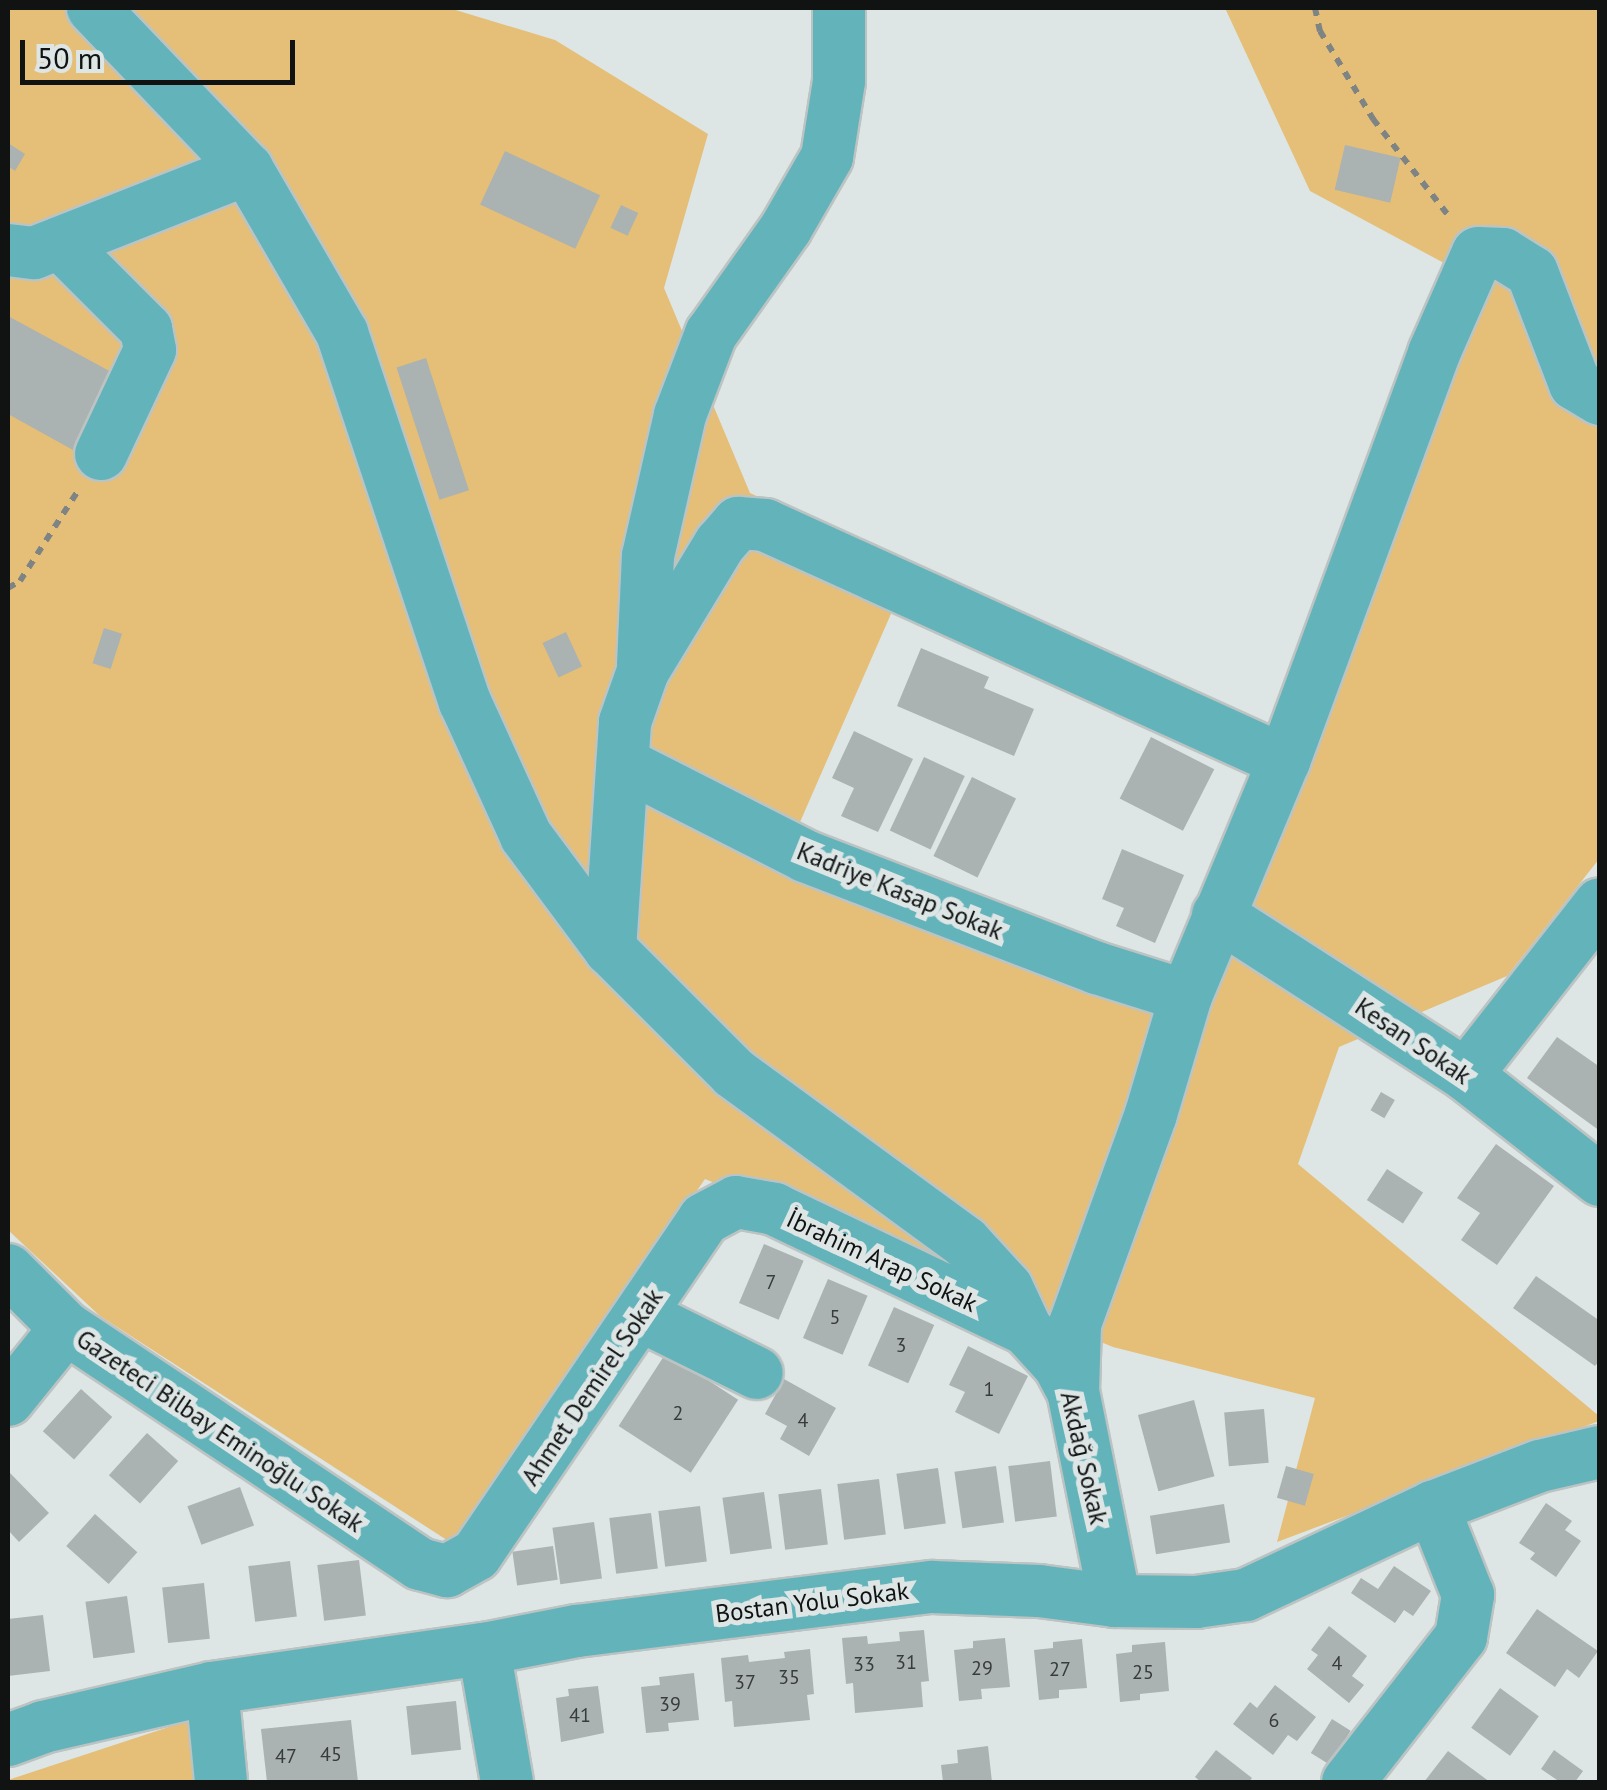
<!DOCTYPE html>
<html>
<head>
<meta charset="utf-8">
<style>
	body { margin:0 }
	#map { position:relative; width:1607px; height:1790px; overflow:hidden; background:#dde5e5; font-family:"PT Sans",sans-serif }
	div>[style] { position:absolute }
	[style*='--x'] { left:calc(var(--x)*1px); top:calc(var(--y)*1px); width:calc(var(--w)*1px); rotate:calc(var(--a)*1deg) }
	.green>* { inset:0; background:#e5bf77 }
	.building>* { inset:0; background:#abb2b2; transform-origin:0 0 }
	.path>* { height:6px; margin-top:-3px; transform-origin:0; background:repeating-linear-gradient(90deg,#7e8484 0 8px,transparent 0 16px) }
	.roads { filter:drop-shadow(2px 0 #bcc3c3) drop-shadow(-2px 0 #bcc3c3) drop-shadow(0 2px #bcc3c3) drop-shadow(0 -2px #bcc3c3) }
	.minor>* { height:52px; margin:-26px; padding:0 26px; transform-origin:26px; border-radius:26px; background:#63b3bb }
	span { translate:-50% -50%; white-space:nowrap; text-align:center; line-height:1.15; -webkit-text-stroke:10px #dde5e5; paint-order:stroke }
	.number-label { font-size:20px; color:#383b3b }
	.number-label span { -webkit-text-stroke-width:0 }
	.street-label { font-size:25px; color:#111313 }
	.frame { position:absolute; inset:0; border:10px solid #111313; pointer-events:none }
	.scale { position:absolute; left:20px; top:40px; width:275px; height:45px; box-sizing:border-box; border:5px solid #111313; border-top:0; padding-left:12px; font-size:30px; line-height:35px; white-space:nowrap; color:#111313; -webkit-text-stroke:8px #dde5e5; paint-order:stroke }
</style>
</head>
<body>
<div id="map">
	<div class="green">
		<div style="clip-path:polygon(8px 8px,449px 8px,555px 40px,708px 134px,664px 288px,750px 493px,911px 568px,783px 861px,1163px 1016px,1470px 277px,1310px 191px,1225px 8px,1599px 8px,1599px 859px,1507px 976px,1339px 1047px,1298px 1164px,1599px 1416px,1599px 1421px,1277px 1542px,1315px 1398px,1113px 1347px,705px 1179px,453px 1544px,100px 1316px,8px 1230px)"></div>
		<div style="clip-path:polygon(187px 1721px,195px 1782px,8px 1782px,8px 1780px)"></div>
	</div>
	<div class="building">
		<div style="clip-path:polygon(8px 143px,25px 154px,15px 171px,8px 166px)"></div>
		<div style="left:1345px;top:145px;width:57px;height:46px;rotate:13deg"></div>
		<div style="left:505px;top:151px;width:105px;height:59px;rotate:25deg"></div>
		<div style="left:621px;top:205px;width:19px;height:25px;rotate:25deg"></div>
		<div style="clip-path:polygon(8px 316px,115px 374px,73px 450px,8px 414px)"></div>
		<div style="left:426px;top:358px;width:139px;height:31px;rotate:72deg"></div>
		<div style="left:104px;top:628px;width:19px;height:37px;rotate:18deg"></div>
		<div style="left:566px;top:632px;width:38px;height:26px;rotate:65deg"></div>
		<div style="clip-path:polygon(921px 648px,989px 677px,984px 688px,1034px 709px,1014px 756px,897px 706px)"></div>
		<div style="clip-path:polygon(854px 731px,913px 759px,878px 832px,841px 816px,854px 788px,832px 778px)"></div>
		<div style="left:1151px;top:737px;width:71px;height:69px;rotate:27deg"></div>
		<div style="left:924px;top:757px;width:45px;height:81px;rotate:25deg"></div>
		<div style="left:972px;top:777px;width:49px;height:88px;rotate:26deg"></div>
		<div style="clip-path:polygon(1122px 849px,1184px 875px,1155px 943px,1116px 926px,1124px 908px,1102px 899px)"></div>
		<div style="clip-path:polygon(1557px 1037px,1600px 1067px,1600px 1131px,1527px 1078px)"></div>
		<div style="left:1381px;top:1092px;width:16px;height:21px;rotate:30deg"></div>
		<div style="clip-path:polygon(1496px 1144px,1554px 1186px,1497px 1265px,1461px 1240px,1480px 1213px,1457px 1198px)"></div>
		<div style="left:1387px;top:1169px;width:43px;height:37px;rotate:33deg"></div>
		<div style="left:764px;top:1244px;width:43px;height:64px;rotate:23deg"></div>
		<div style="clip-path:polygon(1536px 1276px,1600px 1321px,1600px 1360px,1595px 1366px,1513px 1308px)"></div>
		<div style="left:828px;top:1279px;width:43px;height:64px;rotate:23deg"></div>
		<div style="left:894px;top:1307px;width:44px;height:64px;rotate:24deg"></div>
		<div style="clip-path:polygon(968px 1346px,1028px 1376px,999px 1434px,955px 1412px,965px 1392px,949px 1385px)"></div>
		<div style="left:666px;top:1353px;width:86px;height:87px;rotate:33deg"></div>
		<div style="clip-path:polygon(784px 1379px,836px 1408px,809px 1456px,780px 1439px,787px 1426px,765px 1414px)"></div>
		<div style="left:81px;top:1389px;width:42px;height:57px;rotate:42deg"></div>
		<div style="left:1194px;top:1400px;width:79px;height:58px;rotate:75deg"></div>
		<div style="left:1264px;top:1409px;width:54px;height:40px;rotate:85deg"></div>
		<div style="left:147px;top:1433px;width:42px;height:57px;rotate:42deg"></div>
		<div style="left:1050px;top:1461px;width:56px;height:42px;rotate:83deg"></div>
		<div style="left:996px;top:1466px;width:57px;height:42px;rotate:82deg"></div>
		<div style="left:1286px;top:1466px;width:29px;height:33px;rotate:16deg"></div>
		<div style="left:938px;top:1468px;width:56px;height:42px;rotate:82deg"></div>
		<div style="clip-path:polygon(10px 1473px,49px 1513px,19px 1542px,8px 1530px)"></div>
		<div style="left:879px;top:1479px;width:56px;height:42px;rotate:83deg"></div>
		<div style="left:240px;top:1487px;width:41px;height:56px;rotate:70deg"></div>
		<div style="left:821px;top:1489px;width:56px;height:43px;rotate:83deg"></div>
		<div style="left:764px;top:1492px;width:57px;height:42px;rotate:82deg"></div>
		<div style="clip-path:polygon(1546px 1503px,1572px 1521px,1565px 1530px,1581px 1541px,1556px 1577px,1530px 1559px,1535px 1553px,1519px 1543px)"></div>
		<div style="left:1224px;top:1504px;width:39px;height:75px;rotate:81deg"></div>
		<div style="left:700px;top:1506px;width:56px;height:42px;rotate:83deg"></div>
		<div style="left:651px;top:1513px;width:56px;height:42px;rotate:83deg"></div>
		<div style="left:95px;top:1514px;width:57px;height:43px;rotate:42deg"></div>
		<div style="left:594px;top:1522px;width:57px;height:42px;rotate:82deg"></div>
		<div style="left:553px;top:1546px;width:34px;height:41px;rotate:82deg"></div>
		<div style="left:359px;top:1560px;width:56px;height:42px;rotate:83deg"></div>
		<div style="left:290px;top:1561px;width:56px;height:42px;rotate:83deg"></div>
		<div style="clip-path:polygon(1394px 1566px,1431px 1591px,1413px 1616px,1404px 1610px,1395px 1623px,1351px 1593px,1361px 1578px,1378px 1589px)"></div>
		<div style="left:204px;top:1583px;width:56px;height:42px;rotate:84deg"></div>
		<div style="left:127px;top:1596px;width:57px;height:42px;rotate:82deg"></div>
		<div style="clip-path:polygon(1537px 1609px,1598px 1651px,1579px 1678px,1567px 1669px,1555px 1687px,1506px 1653px)"></div>
		<div style="clip-path:polygon(43px 1615px,50px 1671px,8px 1676px,8px 1619px)"></div>
		<div style="clip-path:polygon(1329px 1626px,1367px 1656px,1352px 1676px,1364px 1685px,1349px 1703px,1307px 1669px,1318px 1655px,1311px 1650px)"></div>
		<div style="clip-path:polygon(924px 1630px,929px 1681px,921px 1682px,923px 1707px,855px 1713px,853px 1683px,846px 1684px,842px 1638px,867px 1636px,868px 1644px,900px 1641px,899px 1632px)"></div>
		<div style="clip-path:polygon(1005px 1638px,1010px 1687px,981px 1689px,982px 1699px,959px 1701px,954px 1650px,973px 1648px,973px 1641px)"></div>
		<div style="clip-path:polygon(1082px 1639px,1087px 1688px,1059px 1690px,1059px 1698px,1039px 1700px,1034px 1650px,1053px 1648px,1053px 1642px)"></div>
		<div style="clip-path:polygon(1165px 1642px,1169px 1691px,1140px 1694px,1140px 1700px,1120px 1702px,1116px 1654px,1132px 1652px,1132px 1645px)"></div>
		<div style="clip-path:polygon(810px 1649px,814px 1694px,807px 1695px,810px 1720px,734px 1727px,732px 1701px,725px 1702px,721px 1658px,748px 1655px,749px 1662px,785px 1658px,784px 1652px)"></div>
		<div style="clip-path:polygon(694px 1673px,699px 1720px,668px 1723px,669px 1731px,646px 1733px,641px 1687px,660px 1685px,659px 1677px)"></div>
		<div style="clip-path:polygon(1275px 1685px,1316px 1717px,1297px 1741px,1288px 1735px,1273px 1755px,1233px 1724px,1250px 1702px,1257px 1708px)"></div>
		<div style="clip-path:polygon(598px 1686px,604px 1733px,561px 1742px,556px 1698px,569px 1696px,568px 1689px)"></div>
		<div style="left:1500px;top:1688px;width:48px;height:49px;rotate:36deg"></div>
		<div style="left:456px;top:1701px;width:49px;height:50px;rotate:84deg"></div>
		<div style="left:1332px;top:1719px;width:22px;height:40px;rotate:32deg"></div>
		<div style="clip-path:polygon(351px 1720px,358px 1782px,267px 1782px,261px 1729px)"></div>
		<div style="clip-path:polygon(988px 1746px,992px 1782px,943px 1782px,941px 1765px,958px 1763px,957px 1750px)"></div>
		<div style="clip-path:polygon(1216px 1750px,1252px 1778px,1249px 1782px,1201px 1782px,1195px 1777px)"></div>
		<div style="clip-path:polygon(1554px 1750px,1583px 1771px,1575px 1782px,1560px 1782px,1541px 1769px)"></div>
		<div style="clip-path:polygon(1448px 1751px,1490px 1782px,1424px 1782px)"></div>
	</div>
	<div class="path">
		<div style="--x:1315;--y:8;--w:24;--a:78"></div>
		<div style="--x:1320;--y:31;--w:103;--a:58.9"></div>
		<div style="--x:1373;--y:119;--w:127;--a:52"></div>
		<div style="--x:8;--y:588;--w:14;--a:-30"></div>
		<div style="--x:20;--y:581;--w:109;--a:-57.3"></div>
	</div>
	<div class="roads">
		<div class="minor">
			<div style="--x:93;--y:8;--w:223;--a:46.3"></div>
			<div style="--x:247;--y:169;--w:190;--a:59.9"></div>
			<div style="--x:342;--y:333;--w:389;--a:71.6"></div>
			<div style="--x:465;--y:702;--w:147;--a:65.5"></div>
			<div style="--x:526;--y:836;--w:141;--a:53.4"></div>
			<div style="--x:610;--y:949;--w:175;--a:45"></div>
			<div style="--x:734;--y:1073;--w:286;--a:36.2"></div>
			<div style="--x:965;--y:1242;--w:62;--a:47.6"></div>
			<div style="--x:1007;--y:1288;--w:45;--a:65.1"></div>
			<div style="--x:1026;--y:1329;--w:49;--a:47.5"></div>
			<div style="--x:1059;--y:1365;--w:30;--a:62"></div>
			<div style="--x:1073;--y:1391;--w:214;--a:78.7"></div>
			<div style="--x:60;--y:243;--w:122;--a:45"></div>
			<div style="--x:146;--y:329;--w:21;--a:79"></div>
			<div style="--x:150;--y:350;--w:115;--a:115.2"></div>
			<div style="--x:8;--y:250;--w:26;--a:7"></div>
			<div style="--x:34;--y:253;--w:229;--a:-21.5"></div>
			<div style="--x:643;--y:665;--w:109;--a:-87.4"></div>
			<div style="--x:648;--y:556;--w:145;--a:-77.2"></div>
			<div style="--x:680;--y:415;--w:87;--a:-69.1"></div>
			<div style="--x:711;--y:334;--w:130;--a:-54.7"></div>
			<div style="--x:786;--y:228;--w:82;--a:-60"></div>
			<div style="--x:827;--y:157;--w:77;--a:-81"></div>
			<div style="--x:839;--y:81;--w:73;--a:-90"></div>
			<div style="--x:624;--y:764;--w:203;--a:26.9"></div>
			<div style="--x:805;--y:856;--w:313;--a:21"></div>
			<div style="--x:1097;--y:968;--w:93;--a:17.5"></div>
			<div style="--x:1218;--y:915;--w:295;--a:32.8"></div>
			<div style="--x:1466;--y:1075;--w:170;--a:38.1"></div>
			<div style="--x:610;--y:949;--w:227;--a:-86.2"></div>
			<div style="--x:625;--y:722;--w:54;--a:-70.6"></div>
			<div style="--x:643;--y:671;--w:149;--a:-58.8"></div>
			<div style="--x:720;--y:544;--w:28;--a:-49"></div>
			<div style="--x:738;--y:523;--w:27;--a:4"></div>
			<div style="--x:765;--y:525;--w:570;--a:24.45"></div>
			<div style="--x:1466;--y:1075;--w:217;--a:-51.9"></div>
			<div style="--x:8;--y:1270;--w:82;--a:45"></div>
			<div style="--x:66;--y:1328;--w:425;--a:33.7"></div>
			<div style="--x:420;--y:1564;--w:28;--a:15"></div>
			<div style="--x:447;--y:1571;--w:33;--a:-29"></div>
			<div style="--x:476;--y:1555;--w:406;--a:-55.8"></div>
			<div style="--x:704;--y:1219;--w:36;--a:-28"></div>
			<div style="--x:736;--y:1202;--w:39;--a:10"></div>
			<div style="--x:774;--y:1209;--w:279;--a:25.5"></div>
			<div style="--x:642;--y:1316;--w:128;--a:26.4"></div>
			<div style="--x:1073;--y:1391;--w:67;--a:-88.3"></div>
			<div style="--x:1075;--y:1324;--w:223;--a:-70.1"></div>
			<div style="--x:1151;--y:1114;--w:123;--a:-73.5"></div>
			<div style="--x:1186;--y:996;--w:255;--a:-67.4"></div>
			<div style="--x:1284;--y:761;--w:435;--a:-69.8"></div>
			<div style="--x:1434;--y:353;--w:109;--a:-66.3"></div>
			<div style="--x:1478;--y:253;--w:25;--a:2"></div>
			<div style="--x:1503;--y:254;--w:34;--a:32"></div>
			<div style="--x:1532;--y:272;--w:120;--a:69"></div>
			<div style="--x:1575;--y:384;--w:29;--a:31"></div>
			<div style="--x:8;--y:1400;--w:92;--a:-51.1"></div>
			<div style="--x:484;--y:1649;--w:135;--a:80.2"></div>
			<div style="--x:212;--y:1688;--w:94;--a:84.5"></div>
			<div style="--x:8;--y:1740;--w:37;--a:-20"></div>
			<div style="--x:43;--y:1727;--w:173;--a:-13"></div>
			<div style="--x:212;--y:1688;--w:275;--a:-8.2"></div>
			<div style="--x:484;--y:1649;--w:95;--a:-11"></div>
			<div style="--x:577;--y:1631;--w:358;--a:-7.1"></div>
			<div style="--x:932;--y:1587;--w:107;--a:2.1"></div>
			<div style="--x:1039;--y:1591;--w:77;--a:7.5"></div>
			<div style="--x:1115;--y:1601;--w:81;--a:0.7"></div>
			<div style="--x:1196;--y:1602;--w:50;--a:-8"></div>
			<div style="--x:1246;--y:1595;--w:207;--a:-25.2"></div>
			<div style="--x:1433;--y:1507;--w:115;--a:-21"></div>
			<div style="--x:1540;--y:1466;--w:62;--a:-13.1"></div>
			<div style="--x:1348;--y:1782;--w:184;--a:-52.1"></div>
			<div style="--x:1461;--y:1637;--w:43;--a:-80.5"></div>
			<div style="--x:1468;--y:1595;--w:95;--a:-111.7"></div>
		</div>
	</div>
	<div class="number-label">
		<span style="left:771px;top:1282px">7</span>
		<span style="left:835px;top:1317px">5</span>
		<span style="left:901px;top:1345px">3</span>
		<span style="left:989px;top:1389px">1</span>
		<span style="left:678px;top:1413px">2</span>
		<span style="left:803px;top:1420px">4</span>
		<span style="left:906px;top:1662px">31</span>
		<span style="left:1337px;top:1663px">4</span>
		<span style="left:864px;top:1664px">33</span>
		<span style="left:982px;top:1668px">29</span>
		<span style="left:1060px;top:1669px">27</span>
		<span style="left:1143px;top:1672px">25</span>
		<span style="left:789px;top:1677px">35</span>
		<span style="left:745px;top:1682px">37</span>
		<span style="left:670px;top:1704px">39</span>
		<span style="left:580px;top:1715px">41</span>
		<span style="left:1274px;top:1720px">6</span>
		<span style="left:331px;top:1754px">45</span>
		<span style="left:286px;top:1756px">47</span>
	</div>
	<div class="street-label">
		<span style="left:900px;top:891px;rotate:22deg">Kadriye Kasap Sokak</span>
		<span style="left:1413px;top:1041px;rotate:34deg">Kesan Sokak</span>
		<span style="left:882px;top:1261px;rotate:25deg">İbrahim Arap Sokak</span>
		<span style="left:592px;top:1387px;rotate:-56deg">Ahmet Demirel Sokak</span>
		<span style="left:220px;top:1431px;rotate:34deg">Gazeteci Bilbay Eminoğlu Sokak</span>
		<span style="left:1084px;top:1458px;rotate:77deg">Akdağ Sokak</span>
		<span style="left:812px;top:1602px;rotate:-7deg">Bostan Yolu Sokak</span>
	</div>
	<div class="frame"></div>
	<div class="scale">50 m</div>
</div>
</body>
</html>
